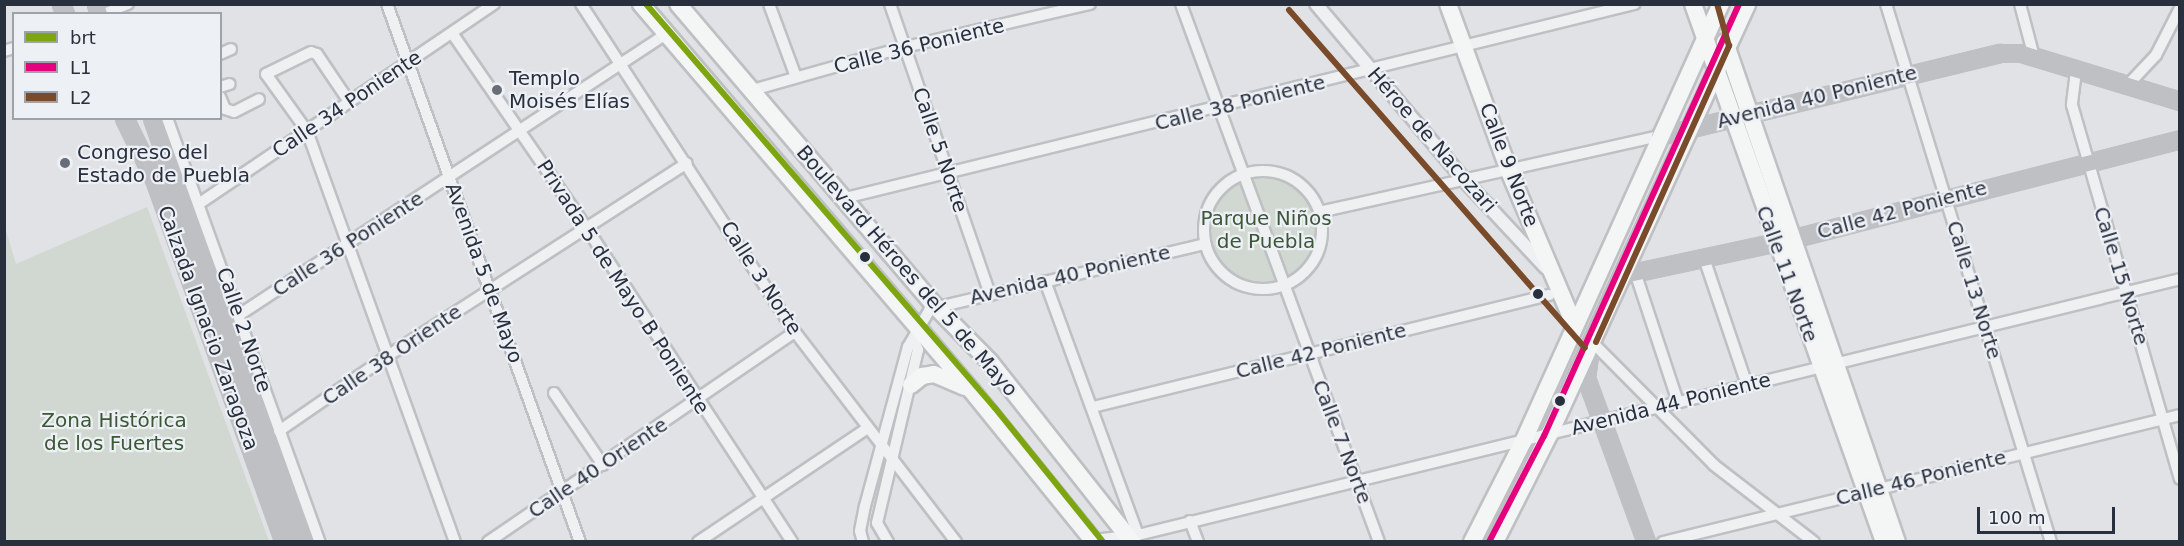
<!DOCTYPE html>
<html>
<head>
<meta charset="utf-8">
<style>
	body { margin:0 }
	#map { position:relative; width:2184px; height:546px; overflow:hidden; background:#e0e2e5; font-family:"DejaVu Sans",sans-serif }
	div>[style] { position:absolute }
	[style*='--x'] { left:calc(var(--x)*1px); top:calc(var(--y)*1px); width:calc(var(--w)*1px); rotate:calc(var(--a)*1deg) }
	.green>* { inset:0; background:#d0d8d1 }
	.round { border-radius:50% }
	.roads { filter:drop-shadow(2px 0 #bec0c3) drop-shadow(-2px 0 #bec0c3) drop-shadow(0 2px #bec0c3) drop-shadow(0 -2px #bec0c3) }
	.minor>* { height:10px; margin:-5px; padding:0 5px; transform-origin:5px; border-radius:5px; background:#eff0f2 }
	.minor>.ring { margin:-5px; padding:0; box-sizing:content-box; background:none; border:10px solid #eff0f2; border-radius:50% }
	.tertiary>* { height:12px; margin:-6px; padding:0 6px; transform-origin:6px; border-radius:6px; background:#eff0f2 }
	.secondary>* { height:15px; margin:-7.5px; padding:0 7.5px; transform-origin:7.5px; border-radius:7.5px; background:#bec0c4 }
	.primary>* { height:16px; margin:-8px; padding:0 8px; transform-origin:8px; border-radius:8px; background:#f4f5f5 }
	.bus-1>* { height:6px; margin:-3px; padding:0 3px; transform-origin:3px; border-radius:3px; background:#7da50f }
	.bus-2>* { height:6px; margin:-3px; padding:0 3px; transform-origin:3px; border-radius:3px; background:#e5007d }
	.bus-3>* { height:6px; margin:-3px; padding:0 3px; transform-origin:3px; border-radius:3px; background:#7a4b2a }
	.dots>* { width:16px; height:16px; translate:-50% -50%; box-sizing:border-box; border:3px solid #edf0f5; border-radius:50% }
	span { translate:-50% -50%; white-space:nowrap; text-align:center; line-height:1.15; -webkit-text-stroke:4.5px #edf0f5; paint-order:stroke }
	.street-label { font-size:20px; color:#282f3d }
	.poi-label { font-size:20px; color:#282f3d }
	.left { translate:0 -50%; text-align:left }
	.park-label { font-size:20px; color:#3b5736 }
	.frame { position:absolute; inset:0; border:6px solid #282f3d; pointer-events:none }
	.legend { position:absolute; left:12px; top:12px; width:210px; height:108px; box-sizing:border-box; background:#edf0f5; border:2px solid #9ea3ab; margin:0; padding:8px 10px; list-style:none; font-size:18px; color:#282f3d }
	.legend li { display:flex; align-items:center; gap:12px; height:30px }
	.legend b { width:30px; border:2px solid #9ea3ab }
	.scale { position:absolute; left:1977px; top:507px; width:138px; height:27px; box-sizing:border-box; border:3px solid #282f3d; border-top:0; padding-left:8px; font-size:18px; line-height:21px; white-space:nowrap; color:#282f3d; -webkit-text-stroke:4px #edf0f5; paint-order:stroke }
</style>
</head>
<body>
<div id="map">
	<div class="green">
		<div class="round" style="left:1210px;top:175px;width:112px;height:112px"></div>
		<div style="clip-path:polygon(147px 207px,269px 541px,5px 541px,5px 227px,16px 264px)"></div>
	</div>
	<div class="roads">
		<div class="minor">
			<div style="--x:387;--y:4;--w:572;--a:70.27"></div>
			<div style="--x:581;--y:4;--w:392;--a:56.9"></div>
			<div style="--x:795;--y:332;--w:265;--a:52.5"></div>
			<div style="--x:769;--y:4;--w:78;--a:69.7"></div>
			<div style="--x:890;--y:4;--w:308;--a:71"></div>
			<div style="--x:1181;--y:4;--w:573;--a:69.79"></div>
			<div style="--x:1886;--y:4;--w:563;--a:72.95"></div>
			<div style="--x:2020;--y:4;--w:55;--a:75.2"></div>
			<div style="--x:104;--y:14;--w:26;--a:-23"></div>
			<div style="--x:452;--y:33;--w:236;--a:55.4"></div>
			<div style="--x:586;--y:227;--w:376;--a:56.8"></div>
			<div style="--x:4;--y:51;--w:10;--a:-17"></div>
			<div style="--x:220;--y:54;--w:12;--a:-24"></div>
			<div style="--x:2076;--y:71;--w:34;--a:97"></div>
			<div style="--x:2072;--y:105;--w:389;--a:73.9"></div>
			<div style="--x:220;--y:87;--w:10;--a:-17"></div>
			<div style="--x:2126;--y:87;--w:44;--a:-46.8"></div>
			<div style="--x:2156;--y:55;--w:53;--a:-62.9"></div>
			<div style="--x:749;--y:91;--w:162;--a:-15.8"></div>
			<div style="--x:905;--y:47;--w:190;--a:-13.1"></div>
			<div style="--x:220;--y:97;--w:13;--a:67"></div>
			<div style="--x:225;--y:109;--w:9;--a:18"></div>
			<div style="--x:234;--y:112;--w:28;--a:-27"></div>
			<div style="--x:350;--y:103;--w:59;--a:-124"></div>
			<div style="--x:317;--y:54;--w:6;--a:-162"></div>
			<div style="--x:311;--y:52;--w:50;--a:153.9"></div>
			<div style="--x:266;--y:74;--w:70;--a:54.3"></div>
			<div style="--x:307;--y:131;--w:437;--a:70.2"></div>
			<div style="--x:167;--y:118;--w:451;--a:70.2"></div>
			<div class="ring" style="left:1204px;top:171px;width:108px;height:108px"></div>
			<div style="--x:845;--y:198;--w:813;--a:-13.81"></div>
			<div style="--x:200;--y:203;--w:355;--a:-34.1"></div>
			<div style="--x:1319;--y:212;--w:348;--a:-12.6"></div>
			<div style="--x:1704;--y:258;--w:134;--a:71.3"></div>
			<div style="--x:1636;--y:275;--w:134;--a:71.7"></div>
			<div style="--x:1045;--y:281;--w:270;--a:69.9"></div>
			<div style="--x:239;--y:315;--w:511;--a:-33.35"></div>
			<div style="--x:1592;--y:342;--w:173;--a:45.2"></div>
			<div style="--x:1714;--y:465;--w:126;--a:37.6"></div>
			<div style="--x:554;--y:393;--w:87;--a:55.8"></div>
			<div style="--x:1093;--y:407;--w:470;--a:-13.8"></div>
			<div style="--x:279;--y:431;--w:134;--a:-34.6"></div>
			<div style="--x:389;--y:355;--w:354;--a:-32.8"></div>
			<div style="--x:1190;--y:521;--w:22;--a:69"></div>
			<div style="--x:1093;--y:540;--w:45;--a:-6.3"></div>
			<div style="--x:1138;--y:535;--w:1073;--a:-13.8"></div>
			<div style="--x:488;--y:542;--w:372;--a:-34.4"></div>
			<div style="--x:698;--y:542;--w:202;--a:-33.9"></div>
			<div style="--x:863;--y:542;--w:11;--a:-105"></div>
			<div style="--x:860;--y:531;--w:25;--a:-79"></div>
			<div style="--x:865;--y:506;--w:165;--a:-74.9"></div>
			<div style="--x:908;--y:347;--w:44;--a:-59.9"></div>
			<div style="--x:930;--y:309;--w:283;--a:-13.3"></div>
			<div style="--x:888;--y:542;--w:22;--a:-120"></div>
			<div style="--x:877;--y:523;--w:178;--a:-76.7"></div>
			<div style="--x:918;--y:350;--w:11;--a:-112"></div>
			<div style="--x:1663;--y:542;--w:532;--a:-13.8"></div>
		</div>
		<div class="tertiary">
			<div style="--x:1316;--y:4;--w:230;--a:49.9"></div>
			<div style="--x:1464;--y:180;--w:120;--a:47"></div>
		</div>
		<div class="secondary">
			<div style="--x:61;--y:4;--w:11;--a:68"></div>
			<div style="--x:96;--y:4;--w:10;--a:73"></div>
			<div style="--x:124;--y:118;--w:68;--a:63.8"></div>
			<div style="--x:154;--y:179;--w:386;--a:70.3"></div>
			<div style="--x:152;--y:118;--w:450;--a:70.4"></div>
			<div style="--x:1659;--y:136;--w:351;--a:-13.7"></div>
			<div style="--x:2000;--y:53;--w:22;--a:0"></div>
			<div style="--x:2022;--y:53;--w:165;--a:16.9"></div>
			<div style="--x:1623;--y:275;--w:172;--a:-12.1"></div>
			<div style="--x:1791;--y:239;--w:402;--a:-14.4"></div>
			<div style="--x:1589;--y:356;--w:22;--a:98"></div>
			<div style="--x:1586;--y:378;--w:175;--a:69.9"></div>
		</div>
		<div class="primary">
			<div style="--x:641;--y:4;--w:508;--a:49.47"></div>
			<div style="--x:971;--y:390;--w:196;--a:51"></div>
			<div style="--x:678;--y:4;--w:397;--a:49.6"></div>
			<div style="--x:935;--y:306;--w:78;--a:45.5"></div>
			<div style="--x:990;--y:362;--w:229;--a:51.7"></div>
			<div style="--x:1448;--y:4;--w:178;--a:69.9"></div>
			<div style="--x:1509;--y:171;--w:166;--a:67"></div>
			<div style="--x:1693;--y:4;--w:571;--a:70.45"></div>
			<div style="--x:1725;--y:42;--w:529;--a:71.02"></div>
			<div style="--x:911;--y:385;--w:14;--a:-39"></div>
			<div style="--x:922;--y:376;--w:12;--a:-9"></div>
			<div style="--x:934;--y:374;--w:33;--a:23"></div>
			<div style="--x:1472;--y:542;--w:112;--a:-63"></div>
			<div style="--x:1523;--y:442;--w:481;--a:-65.7"></div>
			<div style="--x:1495;--y:542;--w:122;--a:-63.2"></div>
			<div style="--x:1550;--y:433;--w:472;--a:-65.3"></div>
		</div>
	</div>
	<div class="bus-1">
		<div style="--x:646;--y:4;--w:534;--a:49.18"></div>
		<div style="--x:995;--y:408;--w:172;--a:51.1"></div>
	</div>
	<div class="bus-2">
		<div style="--x:1489;--y:542;--w:119;--a:-62.6"></div>
		<div style="--x:1544;--y:436;--w:474;--a:-65.7"></div>
	</div>
	<div class="bus-3">
		<div style="--x:1289;--y:10;--w:449;--a:48.8"></div>
		<div style="--x:1596;--y:342;--w:325;--a:-65.8"></div>
		<div style="--x:1729;--y:46;--w:44;--a:-105.9"></div>
	</div>
	<div class="dots">
		<div style="left:497px;top:90px;background:#686e78"></div>
		<div style="left:65px;top:163px;background:#686e78"></div>
		<div style="left:865px;top:257px;background:#282f3d"></div>
		<div style="left:1538px;top:294px;background:#282f3d"></div>
		<div style="left:1560px;top:401px;background:#282f3d"></div>
	</div>
	<div class="street-label">
		<span style="left:919px;top:46px;rotate:-14deg">Calle 36 Poniente</span>
		<span style="left:1817px;top:97px;rotate:-14deg">Avenida 40 Poniente</span>
		<span style="left:1240px;top:103px;rotate:-14deg">Calle 38 Poniente</span>
		<span style="left:347px;top:104px;rotate:-34deg">Calle 34 Poniente</span>
		<span style="left:1432px;top:140px;rotate:49deg">Héroe de Nacozari</span>
		<span style="left:940px;top:150px;rotate:71deg">Calle 5 Norte</span>
		<span style="left:1509px;top:165px;rotate:69deg">Calle 9 Norte</span>
		<span style="left:1902px;top:210px;rotate:-15deg">Calle 42 Poniente</span>
		<span style="left:348px;top:244px;rotate:-33deg">Calle 36 Poniente</span>
		<span style="left:907px;top:271px;rotate:49deg">Boulevard Héroes del 5 de Mayo</span>
		<span style="left:484px;top:273px;rotate:70deg">Avenida 5 de Mayo</span>
		<span style="left:1787px;top:274px;rotate:70deg">Calle 11 Norte</span>
		<span style="left:1070px;top:275px;rotate:-13deg">Avenida 40 Poniente</span>
		<span style="left:2121px;top:276px;rotate:73deg">Calle 15 Norte</span>
		<span style="left:761px;top:278px;rotate:57deg">Calle 3 Norte</span>
		<span style="left:623px;top:287px;rotate:57deg">Privada 5 de Mayo B Poniente</span>
		<span style="left:1974px;top:290px;rotate:73deg">Calle 13 Norte</span>
		<span style="left:208px;top:328px;rotate:70deg">Calzada Ignacio Zaragoza</span>
		<span style="left:244px;top:330px;rotate:71deg">Calle 2 Norte</span>
		<span style="left:1321px;top:351px;rotate:-14deg">Calle 42 Poniente</span>
		<span style="left:392px;top:355px;rotate:-34deg">Calle 38 Oriente</span>
		<span style="left:1671px;top:404px;rotate:-14deg">Avenida 44 Poniente</span>
		<span style="left:1342px;top:442px;rotate:69deg">Calle 7 Norte</span>
		<span style="left:598px;top:468px;rotate:-34deg">Calle 40 Oriente</span>
		<span style="left:1921px;top:478px;rotate:-14deg">Calle 46 Poniente</span>
	</div>
	<div class="poi-label">
		<span class="left" style="left:509px;top:90px">Templo<br>Moisés Elías</span>
		<span class="left" style="left:77px;top:164px">Congreso del<br>Estado de Puebla</span>
	</div>
	<div class="park-label">
		<span style="left:1266px;top:230px">Parque Niños<br>de Puebla</span>
		<span style="left:114px;top:432px">Zona Histórica<br>de los Fuertes</span>
	</div>
	<div class="frame"></div>
	<ul class="legend">
	<li><b style="height:8px;background:#7da50f"></b>brt</li>
	<li><b style="height:8px;background:#e5007d"></b>L1</li>
	<li><b style="height:8px;background:#7a4b2a"></b>L2</li>
	</ul>
	<div class="scale">100 m</div>
</div>
</body>
</html>
